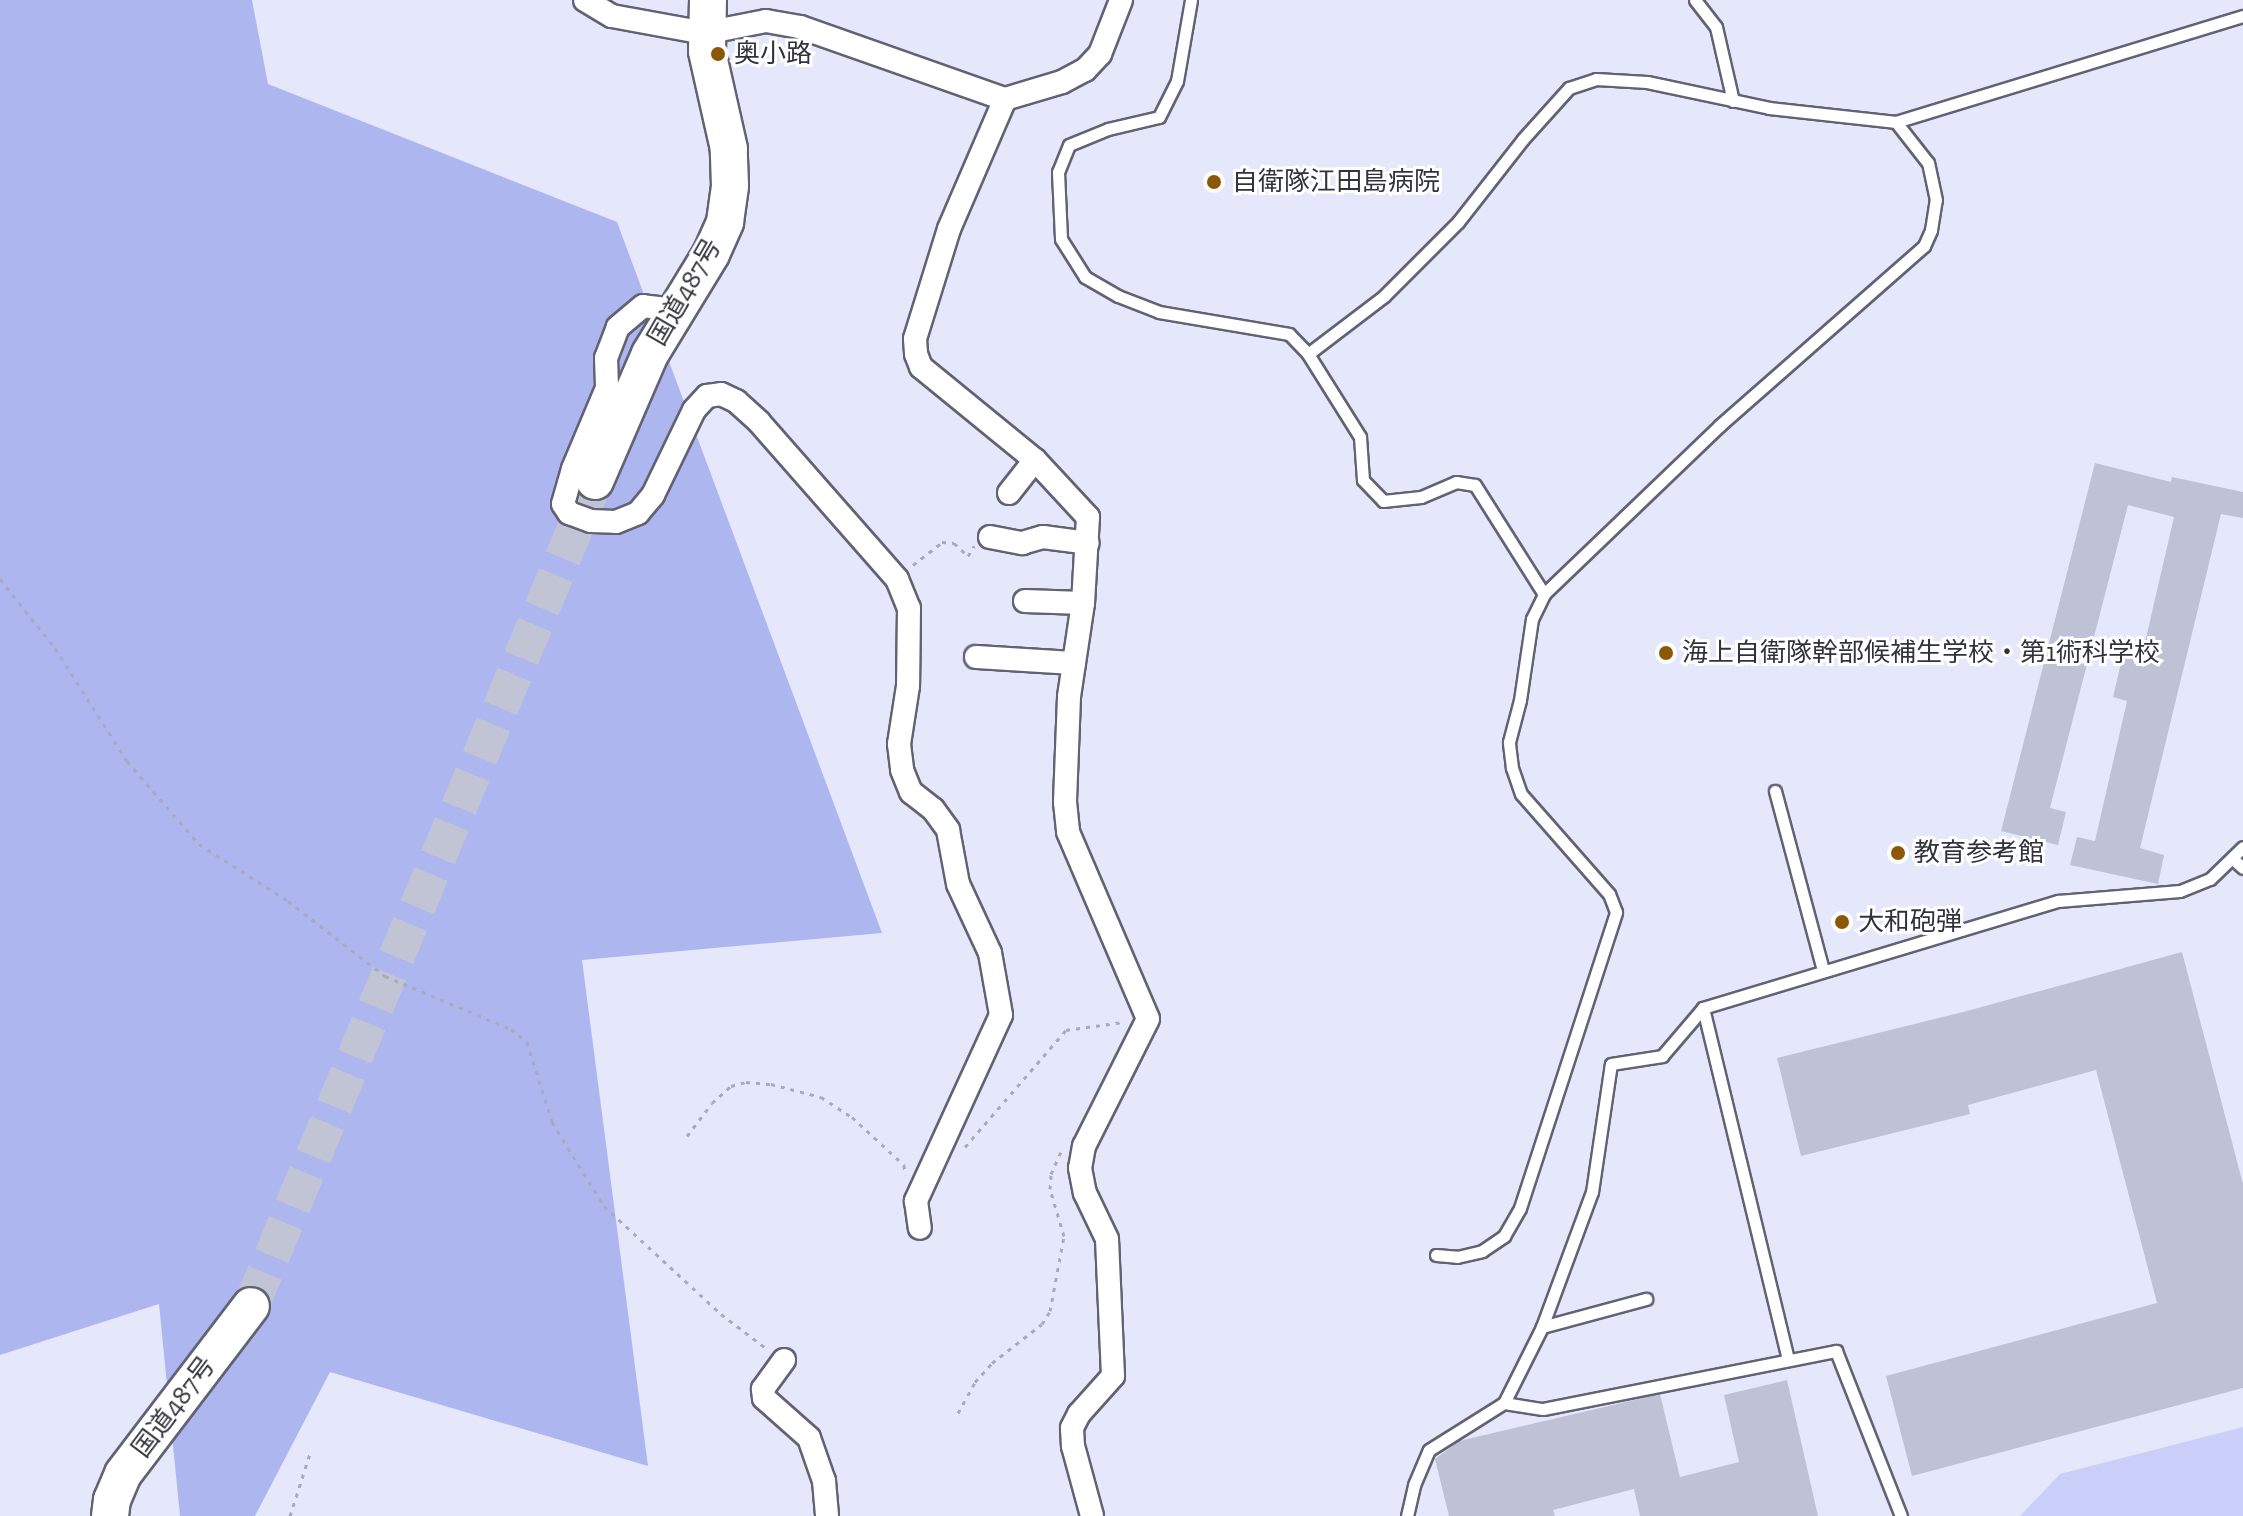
<!DOCTYPE html>
<html>
<head>
<meta charset="utf-8">
<style>
	body { margin:0 }
	#map { position:relative; width:2243px; height:1516px; overflow:hidden; background:#e5e8fa; font-family:"Zilla Slab","Noto Sans JP",serif }
	div>[style] { position:absolute }
	[style*='--x'] { left:calc(var(--x)*1px); top:calc(var(--y)*1px); width:calc(var(--w)*1px); rotate:calc(var(--a)*1deg) }
	.green>* { inset:0; background:#aeb6f0 }
	.water>* { inset:0; background:#c9cff8 }
	.building>* { inset:0; background:#bfc2d4 }
	.trunk-tunnel>* { height:36px; margin-top:-18px; transform-origin:0; background:repeating-linear-gradient(90deg,#c1c4d4 0 36px,transparent 0 54px) }
	.path>* { height:3px; margin-top:-1.5px; transform-origin:0; background:repeating-linear-gradient(90deg,#a8abb9 0 4px,transparent 0 10px) }
	.roads { filter:drop-shadow(2px 0 #616373) drop-shadow(-2px 0 #616373) drop-shadow(0 2px #616373) drop-shadow(0 -2px #616373) }
	.service>* { height:11px; margin:-5.5px; padding:0 5.5px; transform-origin:5.5px; border-radius:5.5px; background:#fff }
	.minor>* { height:22px; margin:-11px; padding:0 11px; transform-origin:11px; border-radius:11px; background:#fff }
	.trunk>* { height:36px; margin:-18px; padding:0 18px; transform-origin:18px; border-radius:18px; background:#fff }
	.dots>* { width:22px; height:22px; translate:-50% -50%; box-sizing:border-box; border:4px solid #fff; border-radius:50% }
	span { translate:-50% -50%; white-space:nowrap; text-align:center; line-height:1.15; -webkit-text-stroke:6px #fff; paint-order:stroke }
	.poi-label { font-size:26px; color:#32333a }
	.left { translate:0 -50%; text-align:left }
	.street-label { font-size:26px; color:#32333a }
</style>
</head>
<body>
<div id="map">
	<div class="green">
		<div style="clip-path:polygon(0 0,252px 0,268px 84px,617px 222px,882px 933px,582px 960px,648px 1466px,330px 1372px,255px 1516px,180px 1516px,159px 1304px,0 1355px)"></div>
	</div>
	<div class="water">
		<div style="clip-path:polygon(2243px 1427px,2243px 1516px,2020px 1516px,2060px 1474px)"></div>
	</div>
	<div class="building">
		<div style="clip-path:polygon(2095px 463px,2171px 482px,2172px 477px,2243px 492px,2243px 518px,2221px 514px,2140px 848px,2164px 855px,2158px 884px,2070px 865px,2077px 837px,2095px 841px,2127px 701px,2113px 697px,2125px 646px,2143px 651px,2174px 517px,2128px 505px,2050px 808px,2066px 812px,2058px 845px,2001px 831px)"></div>
		<div style="clip-path:polygon(2182px 952px,2243px 1184px,2243px 1388px,1912px 1476px,1886px 1376px,2157px 1303px,2096px 1070px,1968px 1105px,1970px 1114px,1801px 1156px,1777px 1058px,1967px 1011px)"></div>
		<div style="clip-path:polygon(1787px 1380px,1818px 1516px,1640px 1516px,1634px 1489px,1553px 1510px,1555px 1516px,1449px 1516px,1435px 1459px,1459px 1441px,1660px 1394px,1680px 1477px,1739px 1462px,1724px 1395px)"></div>
	</div>
	<div class="trunk-tunnel">
		<div style="--x:251;--y:1306;--w:894;--a:-67.37"></div>
	</div>
	<div class="path">
		<div style="--x:913;--y:565;--w:37;--a:-38"></div>
		<div style="--x:942;--y:542;--w:12;--a:5"></div>
		<div style="--x:954;--y:543;--w:19;--a:43"></div>
		<div style="--x:968;--y:556;--w:12;--a:-59"></div>
		<div style="--x:0;--y:579;--w:88;--a:51.4"></div>
		<div style="--x:55;--y:648;--w:134;--a:57.5"></div>
		<div style="--x:127;--y:761;--w:110;--a:49.1"></div>
		<div style="--x:199;--y:844;--w:106;--a:32.6"></div>
		<div style="--x:288;--y:901;--w:123;--a:37.7"></div>
		<div style="--x:385;--y:976;--w:137;--a:22.8"></div>
		<div style="--x:511;--y:1029;--w:21;--a:39"></div>
		<div style="--x:527;--y:1042;--w:84;--a:72.6"></div>
		<div style="--x:552;--y:1122;--w:99;--a:58.2"></div>
		<div style="--x:604;--y:1206;--w:159;--a:42.7"></div>
		<div style="--x:721;--y:1314;--w:56;--a:37.1"></div>
		<div style="--x:687;--y:1136;--w:41;--a:-52.9"></div>
		<div style="--x:712;--y:1103;--w:25;--a:-42"></div>
		<div style="--x:731;--y:1086;--w:16;--a:-15"></div>
		<div style="--x:746;--y:1082;--w:25;--a:5"></div>
		<div style="--x:771;--y:1084;--w:52;--a:14.6"></div>
		<div style="--x:821;--y:1097;--w:37;--a:33"></div>
		<div style="--x:852;--y:1117;--w:71;--a:42.7"></div>
		<div style="--x:904;--y:1165;--w:10;--a:84"></div>
		<div style="--x:965;--y:1147;--w:155;--a:-49.2"></div>
		<div style="--x:1066;--y:1030;--w:58;--a:-8"></div>
		<div style="--x:958;--y:1413;--w:35;--a:-61"></div>
		<div style="--x:975;--y:1382;--w:25;--a:-48"></div>
		<div style="--x:992;--y:1363;--w:63;--a:-38"></div>
		<div style="--x:1042;--y:1324;--w:15;--a:-58"></div>
		<div style="--x:1050;--y:1311;--w:76;--a:-79.4"></div>
		<div style="--x:1064;--y:1236;--w:49;--a:-106.6"></div>
		<div style="--x:1050;--y:1189;--w:15;--a:-86"></div>
		<div style="--x:1051;--y:1174;--w:24;--a:-66"></div>
		<div style="--x:290;--y:1516;--w:69;--a:-72.3"></div>
	</div>
	<div class="roads">
		<div class="service">
			<div style="--x:1191;--y:0;--w:82;--a:99.8"></div>
			<div style="--x:1177;--y:81;--w:40;--a:116.6"></div>
			<div style="--x:1159;--y:117;--w:52;--a:166.8"></div>
			<div style="--x:1108;--y:129;--w:42;--a:157.7"></div>
			<div style="--x:1069;--y:145;--w:29;--a:112"></div>
			<div style="--x:1058;--y:172;--w:67;--a:87.4"></div>
			<div style="--x:1061;--y:239;--w:45;--a:57.7"></div>
			<div style="--x:1085;--y:277;--w:38;--a:30"></div>
			<div style="--x:1118;--y:296;--w:44;--a:21.3"></div>
			<div style="--x:1159;--y:312;--w:132;--a:9.6"></div>
			<div style="--x:1289;--y:334;--w:28;--a:46"></div>
			<div style="--x:1308;--y:354;--w:98;--a:57.9"></div>
			<div style="--x:1360;--y:437;--w:43;--a:86"></div>
			<div style="--x:1363;--y:480;--w:29;--a:46"></div>
			<div style="--x:1383;--y:501;--w:38;--a:-6"></div>
			<div style="--x:1421;--y:497;--w:38;--a:-23"></div>
			<div style="--x:1456;--y:482;--w:19;--a:9"></div>
			<div style="--x:1475;--y:485;--w:129;--a:57.7"></div>
			<div style="--x:1695;--y:0;--w:34;--a:52"></div>
			<div style="--x:1716;--y:27;--w:76;--a:77.1"></div>
			<div style="--x:1308;--y:354;--w:96;--a:-37.3"></div>
			<div style="--x:1384;--y:296;--w:105;--a:-45"></div>
			<div style="--x:1458;--y:222;--w:105;--a:-51.9"></div>
			<div style="--x:1523;--y:139;--w:69;--a:-48"></div>
			<div style="--x:1569;--y:88;--w:28;--a:-18"></div>
			<div style="--x:1596;--y:79;--w:51;--a:3.4"></div>
			<div style="--x:1647;--y:82;--w:125;--a:12"></div>
			<div style="--x:1769;--y:108;--w:128;--a:6.3"></div>
			<div style="--x:1896;--y:122;--w:363;--a:-17"></div>
			<div style="--x:1775;--y:791;--w:185;--a:75"></div>
			<div style="--x:2233;--y:859;--w:13;--a:42"></div>
			<div style="--x:1703;--y:1008;--w:362;--a:76.4"></div>
			<div style="--x:1436;--y:1255;--w:21;--a:5"></div>
			<div style="--x:1457;--y:1257;--w:26;--a:-13"></div>
			<div style="--x:1482;--y:1251;--w:27;--a:-34"></div>
			<div style="--x:1504;--y:1236;--w:32;--a:-60"></div>
			<div style="--x:1520;--y:1208;--w:311;--a:-72"></div>
			<div style="--x:1616;--y:912;--w:19;--a:-111"></div>
			<div style="--x:1609;--y:894;--w:133;--a:-131.3"></div>
			<div style="--x:1521;--y:794;--w:28;--a:-109"></div>
			<div style="--x:1512;--y:768;--w:26;--a:-97"></div>
			<div style="--x:1509;--y:742;--w:43;--a:-75.3"></div>
			<div style="--x:1520;--y:700;--w:82;--a:-81.6"></div>
			<div style="--x:1532;--y:619;--w:28;--a:-64"></div>
			<div style="--x:1544;--y:594;--w:243;--a:-43.8"></div>
			<div style="--x:1719;--y:426;--w:273;--a:-41.3"></div>
			<div style="--x:1924;--y:246;--w:17;--a:-66"></div>
			<div style="--x:1931;--y:230;--w:30;--a:-81"></div>
			<div style="--x:1936;--y:200;--w:38;--a:-102"></div>
			<div style="--x:1928;--y:163;--w:52;--a:-128"></div>
			<div style="--x:1542;--y:1327;--w:108;--a:-15.1"></div>
			<div style="--x:1504;--y:1403;--w:39;--a:9"></div>
			<div style="--x:1543;--y:1409;--w:299;--a:-11.2"></div>
			<div style="--x:1836;--y:1351;--w:177;--a:68.5"></div>
			<div style="--x:1407;--y:1516;--w:32;--a:-77"></div>
			<div style="--x:1414;--y:1485;--w:38;--a:-67"></div>
			<div style="--x:1429;--y:1450;--w:89;--a:-32.1"></div>
			<div style="--x:1504;--y:1403;--w:85;--a:-63.4"></div>
			<div style="--x:1542;--y:1327;--w:144;--a:-69.7"></div>
			<div style="--x:1592;--y:1192;--w:129;--a:-81.6"></div>
			<div style="--x:1611;--y:1064;--w:52;--a:-8.9"></div>
			<div style="--x:1662;--y:1056;--w:63;--a:-49.5"></div>
			<div style="--x:1703;--y:1008;--w:371;--a:-16.8"></div>
			<div style="--x:2058;--y:901;--w:122;--a:-4.7"></div>
			<div style="--x:2180;--y:891;--w:32;--a:-22"></div>
			<div style="--x:2210;--y:879;--w:46;--a:-44.1"></div>
		</div>
		<div class="minor">
			<div style="--x:585;--y:0;--w:31;--a:31"></div>
			<div style="--x:612;--y:16;--w:95;--a:10.4"></div>
			<div style="--x:705;--y:33;--w:62;--a:-11.1"></div>
			<div style="--x:766;--y:21;--w:35;--a:10"></div>
			<div style="--x:800;--y:27;--w:217;--a:19.4"></div>
			<div style="--x:1005;--y:99;--w:59;--a:-16.6"></div>
			<div style="--x:1062;--y:82;--w:26;--a:-28"></div>
			<div style="--x:1085;--y:70;--w:22;--a:-47"></div>
			<div style="--x:1100;--y:54;--w:58;--a:-68.7"></div>
			<div style="--x:1005;--y:99;--w:142;--a:113.3"></div>
			<div style="--x:949;--y:229;--w:115;--a:107.2"></div>
			<div style="--x:915;--y:339;--w:15;--a:86"></div>
			<div style="--x:916;--y:354;--w:14;--a:69"></div>
			<div style="--x:921;--y:367;--w:147;--a:39.2"></div>
			<div style="--x:1035;--y:460;--w:78;--a:47.1"></div>
			<div style="--x:1088;--y:517;--w:86;--a:93.3"></div>
			<div style="--x:1083;--y:603;--w:95;--a:98.5"></div>
			<div style="--x:1069;--y:697;--w:105;--a:92.2"></div>
			<div style="--x:1065;--y:802;--w:30;--a:84"></div>
			<div style="--x:1068;--y:832;--w:203;--a:66.8"></div>
			<div style="--x:1148;--y:1019;--w:142;--a:116.7"></div>
			<div style="--x:1084;--y:1146;--w:22;--a:100"></div>
			<div style="--x:1080;--y:1168;--w:25;--a:79"></div>
			<div style="--x:1085;--y:1193;--w:51;--a:64.4"></div>
			<div style="--x:1107;--y:1239;--w:137;--a:87.5"></div>
			<div style="--x:1113;--y:1376;--w:51;--a:131.8"></div>
			<div style="--x:1079;--y:1414;--w:16;--a:117"></div>
			<div style="--x:1072;--y:1428;--w:18;--a:87"></div>
			<div style="--x:1073;--y:1446;--w:73;--a:74.8"></div>
			<div style="--x:675;--y:310;--w:32;--a:-173"></div>
			<div style="--x:643;--y:306;--w:33;--a:140"></div>
			<div style="--x:618;--y:327;--w:33;--a:111"></div>
			<div style="--x:606;--y:358;--w:30;--a:88"></div>
			<div style="--x:607;--y:388;--w:88;--a:112.8"></div>
			<div style="--x:573;--y:469;--w:36;--a:106"></div>
			<div style="--x:563;--y:504;--w:11;--a:56"></div>
			<div style="--x:569;--y:513;--w:23;--a:20"></div>
			<div style="--x:591;--y:521;--w:25;--a:2"></div>
			<div style="--x:616;--y:522;--w:24;--a:-22"></div>
			<div style="--x:638;--y:513;--w:23;--a:-50"></div>
			<div style="--x:653;--y:495;--w:94;--a:-64.2"></div>
			<div style="--x:694;--y:410;--w:19;--a:-47"></div>
			<div style="--x:707;--y:396;--w:14;--a:-8"></div>
			<div style="--x:721;--y:394;--w:17;--a:25"></div>
			<div style="--x:736;--y:401;--w:31;--a:42"></div>
			<div style="--x:759;--y:422;--w:209;--a:48.7"></div>
			<div style="--x:897;--y:579;--w:31;--a:68"></div>
			<div style="--x:909;--y:608;--w:78;--a:90.7"></div>
			<div style="--x:908;--y:686;--w:59;--a:98.8"></div>
			<div style="--x:899;--y:744;--w:26;--a:83"></div>
			<div style="--x:902;--y:770;--w:24;--a:68"></div>
			<div style="--x:911;--y:792;--w:28;--a:38"></div>
			<div style="--x:933;--y:809;--w:26;--a:54"></div>
			<div style="--x:948;--y:830;--w:55;--a:79.5"></div>
			<div style="--x:958;--y:884;--w:76;--a:65.1"></div>
			<div style="--x:990;--y:953;--w:63;--a:79.9"></div>
			<div style="--x:1001;--y:1015;--w:205;--a:114.6"></div>
			<div style="--x:916;--y:1201;--w:27;--a:82"></div>
			<div style="--x:1009;--y:493;--w:42;--a:-51.8"></div>
			<div style="--x:990;--y:537;--w:33;--a:11"></div>
			<div style="--x:1022;--y:543;--w:22;--a:-16"></div>
			<div style="--x:1043;--y:537;--w:45;--a:7.6"></div>
			<div style="--x:1025;--y:601;--w:58;--a:2"></div>
			<div style="--x:976;--y:657;--w:98;--a:3.5"></div>
			<div style="--x:784;--y:1360;--w:36;--a:126"></div>
			<div style="--x:763;--y:1389;--w:9;--a:84"></div>
			<div style="--x:764;--y:1398;--w:60;--a:41.6"></div>
			<div style="--x:809;--y:1438;--w:46;--a:70.8"></div>
			<div style="--x:824;--y:1481;--w:35;--a:85"></div>
		</div>
		<div class="trunk">
			<div style="--x:595;--y:481;--w:138;--a:-66.6"></div>
			<div style="--x:650;--y:354;--w:117;--a:-58.6"></div>
			<div style="--x:711;--y:254;--w:35;--a:-66"></div>
			<div style="--x:725;--y:222;--w:36;--a:-82"></div>
			<div style="--x:730;--y:186;--w:37;--a:-92"></div>
			<div style="--x:729;--y:149;--w:100;--a:-102.7"></div>
			<div style="--x:707;--y:51;--w:51;--a:-88.9"></div>
			<div style="--x:110;--y:1516;--w:16;--a:-83"></div>
			<div style="--x:112;--y:1500;--w:28;--a:-67"></div>
			<div style="--x:123;--y:1474;--w:211;--a:-52.7"></div>
		</div>
	</div>
	<div class="dots">
		<div style="left:718px;top:54px;background:#8c5707"></div>
		<div style="left:1214px;top:182px;background:#8c5707"></div>
		<div style="left:1666px;top:653px;background:#8c5707"></div>
		<div style="left:1898px;top:853px;background:#8c5707"></div>
		<div style="left:1842px;top:922px;background:#8c5707"></div>
	</div>
	<div class="poi-label">
		<span class="left" style="left:734px;top:54px">奥小路</span>
		<span class="left" style="left:1232px;top:182px">自衛隊江田島病院</span>
		<span class="left" style="left:1682px;top:653px">海上自衛隊幹部候補生学校・第1術科学校</span>
		<span class="left" style="left:1914px;top:853px">教育参考館</span>
		<span class="left" style="left:1858px;top:922px">大和砲弾</span>
	</div>
	<div class="street-label">
		<span style="left:685px;top:292px;rotate:-60deg">国道487号</span>
		<span style="left:174px;top:1407px;rotate:-53deg">国道487号</span>
	</div>
</div>
</body>
</html>
